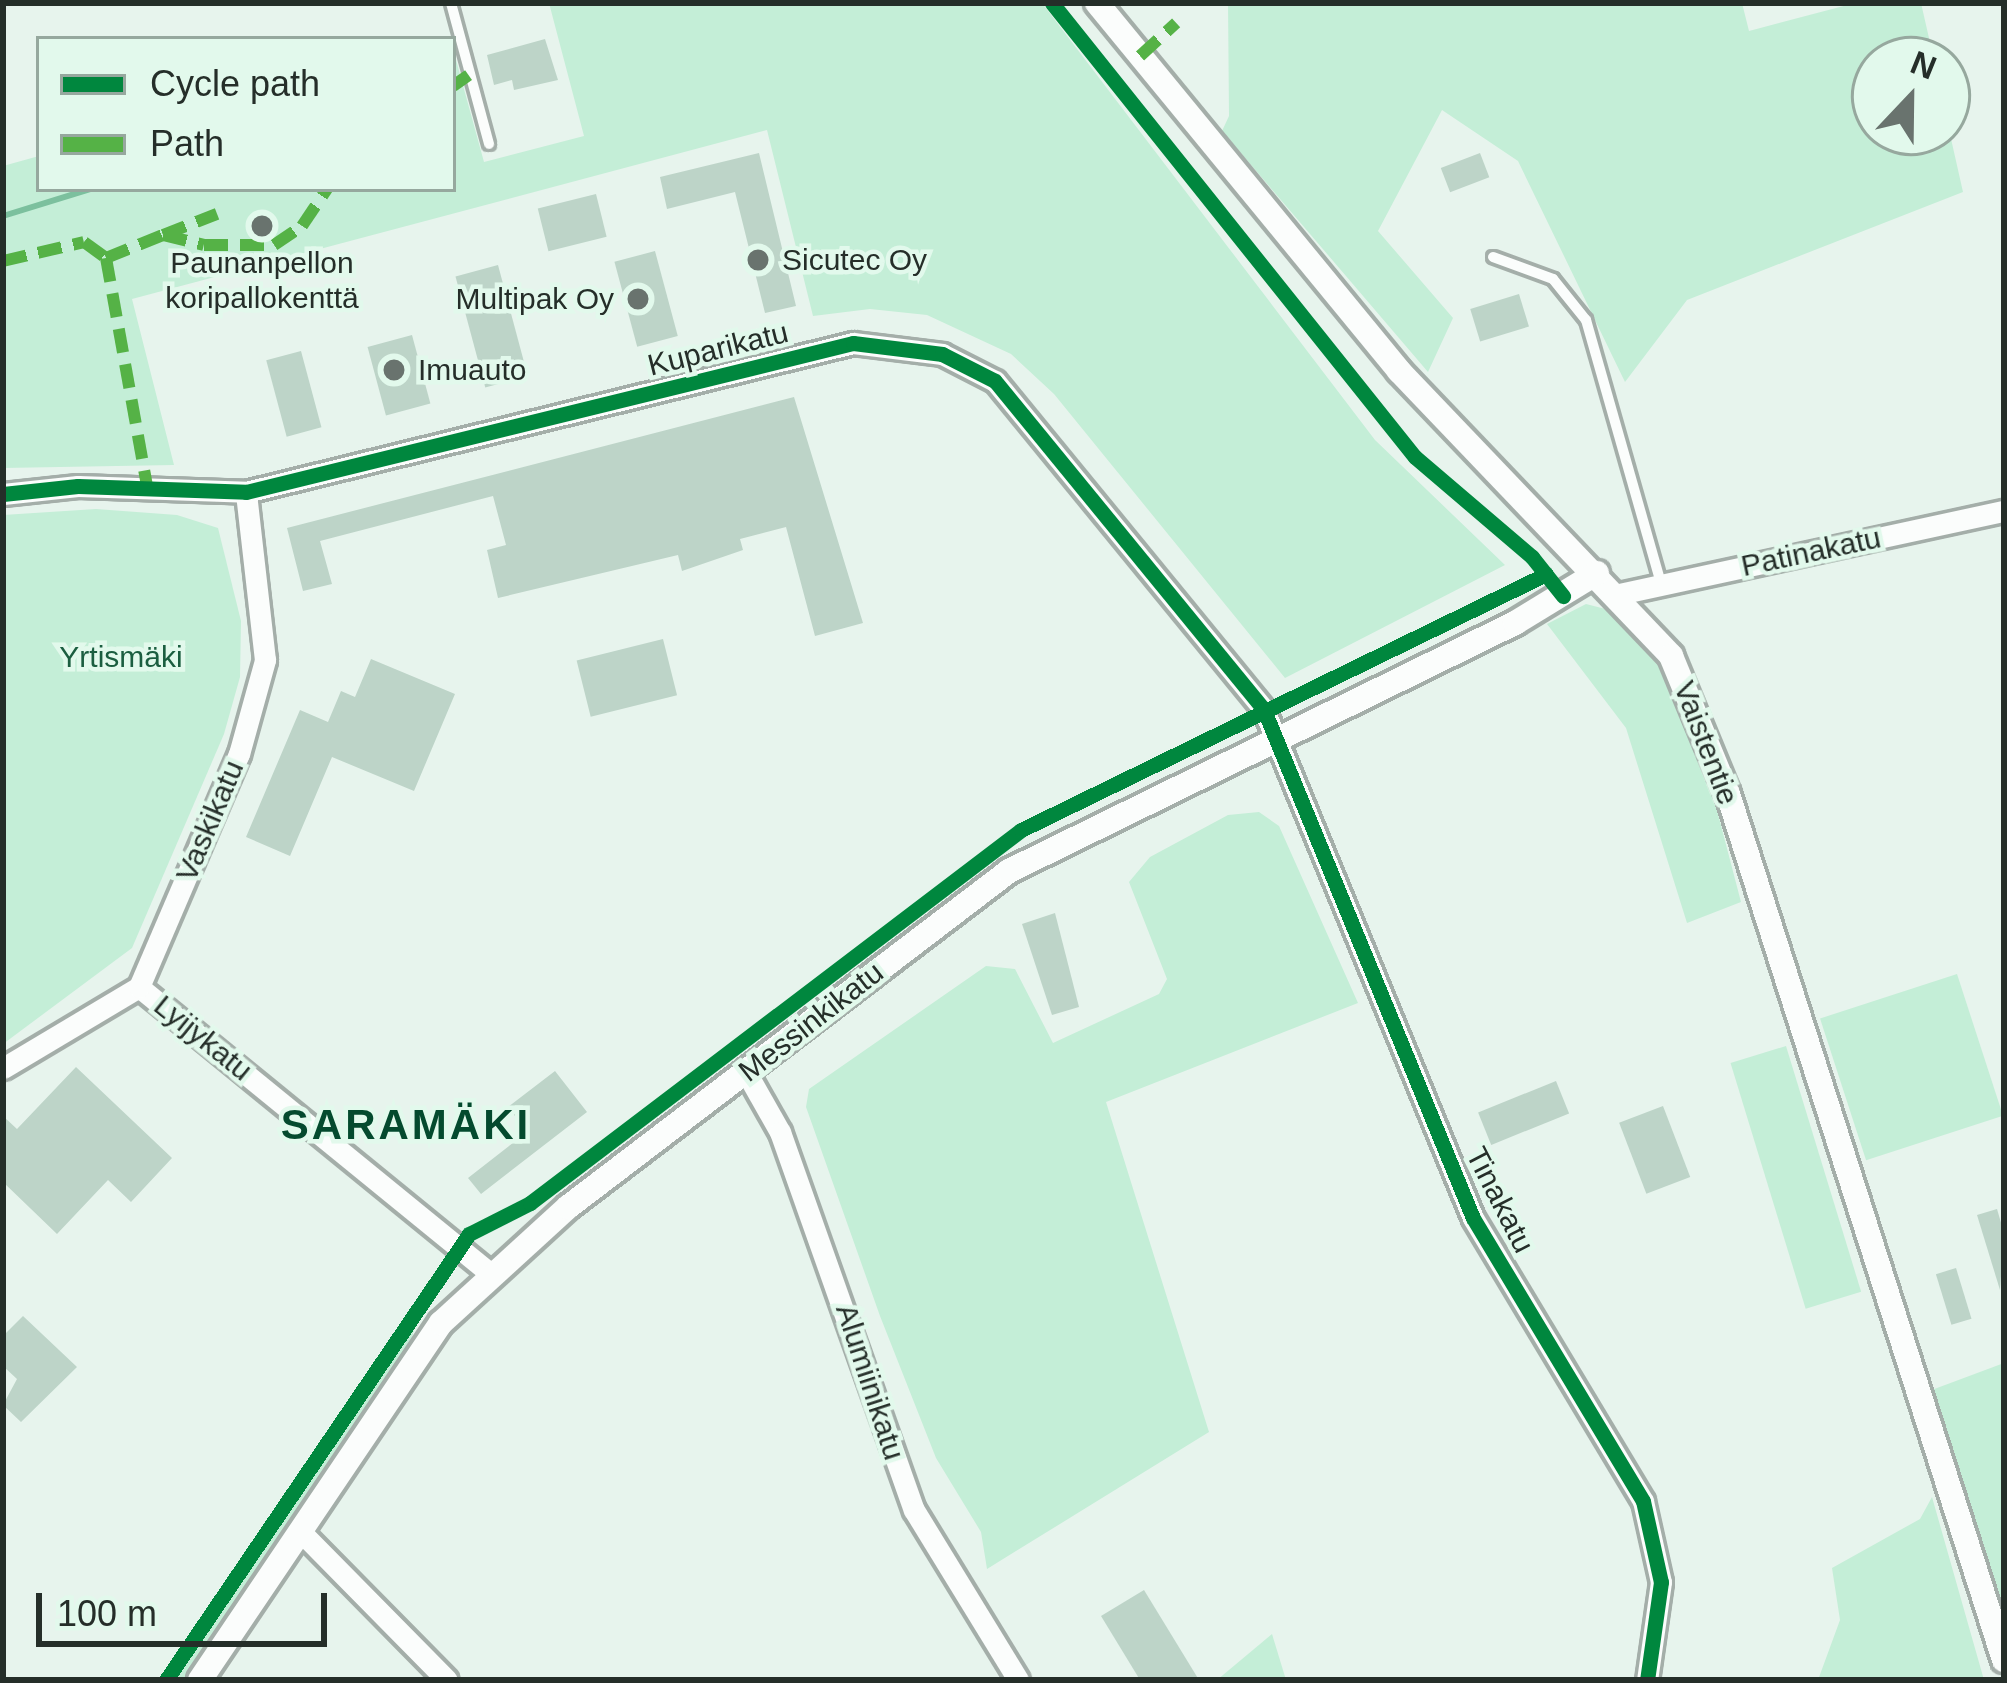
<!DOCTYPE html>
<html>
<head>
<meta charset="utf-8">
<style>
	body { margin:0 }
	#map { position:relative; width:2007px; height:1683px; overflow:hidden; background:#e7f4ed; font-family:Helvetica,sans-serif }
	div>[style] { position:absolute }
	[style*='--x'] { left:calc(var(--x)*1px); top:calc(var(--y)*1px); width:calc(var(--w)*1px); rotate:calc(var(--a)*1deg) }
	.green>* { inset:0; background:#c4eed7; transform-origin:0 0 }
	.stream>* { height:6px; margin:-3px; padding:0 3px; transform-origin:3px; border-radius:3px; background:#7cc09e }
	.building>* { inset:0; background:#bdd4c8; transform-origin:0 0 }
	.roads { filter:drop-shadow(3px 0 #a4aea9) drop-shadow(-3px 0 #a4aea9) drop-shadow(0 3px #a4aea9) drop-shadow(0 -3px #a4aea9) }
	.service>* { height:10px; margin:-5px; padding:0 5px; transform-origin:5px; border-radius:5px; background:#fbfdfc }
	.minor>* { height:21px; margin:-10.5px; padding:0 10.5px; transform-origin:10.5px; border-radius:10.5px; background:#fbfdfc }
	.tertiary>* { height:24px; margin:-12px; padding:0 12px; transform-origin:12px; border-radius:12px; background:#fbfdfc }
	.quiet>* { height:12px; margin-top:-6px; transform-origin:0; background:repeating-linear-gradient(90deg,#55b246 0 24px,transparent 0 36px) }
	.cycleway>* { height:15px; margin:-7.5px; padding:0 7.5px; transform-origin:7.5px; border-radius:7.5px; background:#00873e }
	.dots>* { width:33px; height:33px; translate:-50% -50%; box-sizing:border-box; border:6px solid #e2f9ec; border-radius:50% }
	span { translate:-50% -50%; white-space:nowrap; text-align:center; line-height:1.15; -webkit-text-stroke:9px #e2f9ec; paint-order:stroke }
	.poi-label { font-size:30px; color:#252e29 }
	.left { translate:0 -50%; text-align:left }
	.right { translate:-100% -50%; text-align:right }
	.street-label { font-size:30px; color:#252e29 }
	.park-label { font-size:30px; color:#1b5e40 }
	.district-label { font-size:42px; color:#044a2e; font-weight:700; letter-spacing:3px }
	.frame { position:absolute; inset:0; border:6px solid #252e29; pointer-events:none }
	.legend { position:absolute; left:36px; top:36px; width:420px; height:156px; box-sizing:border-box; background:#e2f9ec; border:3px solid #96a89e; margin:0; padding:15px 21px; list-style:none; font-size:36px; color:#252e29 }
	.legend li { display:flex; align-items:center; gap:24px; height:60px }
	.legend b { width:60px; border:3px solid #96a89e }
	.north { position:absolute; left:1851px; top:36px; width:120px; height:120px; box-sizing:border-box; background:#e2f9ec; border:3px solid #96a89e; border-radius:50%; rotate:22deg; font-size:33px; font-weight:700; line-height:48px; text-align:center; color:#252e29 }
	.north::after { content:''; display:block; margin:auto; width:42px; height:54px; background:#69736e; clip-path:polygon(50% 0,100% 100%,50% 72%,0 100%) }
	.scale { position:absolute; left:36px; top:1593px; width:291px; height:54px; box-sizing:border-box; border:6px solid #252e29; border-top:0; padding-left:15px; font-size:36px; line-height:42px; white-space:nowrap; color:#252e29; -webkit-text-stroke:9px #e2f9ec; paint-order:stroke }
</style>
</head>
<body>
<div id="map">
	<div class="green">
		<div style="clip-path:polygon(549px 3px,1042px 3px,1375px 440px,1505px 565px,1285px 678px,1054px 394px,1011px 354px,927px 315px,870px 309px,813px 316px,767px 130px,132px 299px,174px 465px,3px 468px,3px 166px,39px 156px,39px 189px,453px 189px,453px 49px,484px 162px,584px 136px)"></div>
		<div style="clip-path:polygon(1228px 3px,1742px 3px,1749px 31px,1855px 3px,1921px 3px,1934px 60px,1875px 60px,1875px 132px,1947px 132px,1947px 121px,1963px 192px,1687px 300px,1625px 382px,1518px 161px,1442px 110px,1378px 231px,1453px 318px,1428px 372px,1222px 131px,1229px 116px)"></div>
		<div style="clip-path:polygon(96px 509px,177px 515px,218px 528px,241px 621px,240px 677px,224px 734px,132px 948px,3px 1044px,3px 515px)"></div>
		<div style="clip-path:polygon(1586px 604px,1621px 613px,1662px 661px,1701px 749px,1741px 902px,1687px 923px,1626px 728px,1547px 624px)"></div>
		<div style="clip-path:polygon(1259px 812px,1279px 826px,1358px 1003px,1106px 1102px,1209px 1432px,987px 1569px,981px 1532px,936px 1458px,880px 1316px,806px 1107px,809px 1089px,986px 966px,1015px 969px,1053px 1043px,1159px 994px,1167px 979px,1129px 882px,1150px 857px,1228px 815px)"></div>
		<div style="left:1957px;top:974px;width:149px;height:144px;rotate:72deg"></div>
		<div style="left:1786px;top:1046px;width:257px;height:58px;rotate:73deg"></div>
		<div style="clip-path:polygon(415px 1324px,411px 1344px,186px 1680px,172px 1680px)"></div>
		<div style="clip-path:polygon(2004px 1363px,2004px 1624px,1929px 1391px)"></div>
		<div style="clip-path:polygon(1932px 1497px,1984px 1680px,1818px 1680px,1840px 1620px,1832px 1568px,1920px 1519px)"></div>
		<div style="clip-path:polygon(1272px 1634px,1286px 1680px,1217px 1680px)"></div>
	</div>
	<div class="stream">
		<div style="--x:3;--y:216;--w:91;--a:-17.2"></div>
	</div>
	<div class="building">
		<div style="clip-path:polygon(545px 39px,558px 80px,514px 90px,512px 80px,494px 85px,487px 55px)"></div>
		<div style="clip-path:polygon(759px 153px,796px 306px,765px 313px,735px 192px,667px 209px,660px 177px)"></div>
		<div style="left:1480px;top:153px;width:26px;height:42px;rotate:69deg"></div>
		<div style="left:596px;top:194px;width:44px;height:60px;rotate:76deg"></div>
		<div style="left:655px;top:251px;width:88px;height:42px;rotate:75deg"></div>
		<div style="left:498px;top:265px;width:115px;height:44px;rotate:75deg"></div>
		<div style="left:1519px;top:294px;width:34px;height:51px;rotate:73deg"></div>
		<div style="left:412px;top:335px;width:71px;height:46px;rotate:75deg"></div>
		<div style="left:301px;top:351px;width:79px;height:36px;rotate:75deg"></div>
		<div style="clip-path:polygon(794px 397px,863px 623px,815px 636px,786px 527px,740px 539px,743px 550px,682px 571px,678px 555px,498px 598px,487px 550px,506px 545px,493px 496px,320px 541px,332px 584px,303px 591px,287px 528px)"></div>
		<div style="left:663px;top:639px;width:58px;height:89px;rotate:76deg"></div>
		<div style="clip-path:polygon(371px 659px,455px 694px,414px 791px,332px 757px,290px 856px,246px 837px,300px 710px,328px 722px,341px 691px,355px 697px)"></div>
		<div style="clip-path:polygon(1055px 913px,1079px 1007px,1052px 1015px,1022px 924px)"></div>
		<div style="clip-path:polygon(76px 1067px,172px 1158px,131px 1202px,108px 1180px,57px 1234px,3px 1182px,3px 1116px,17px 1129px)"></div>
		<div style="clip-path:polygon(555px 1071px,587px 1112px,481px 1194px,468px 1178px,527px 1132px,508px 1107px)"></div>
		<div style="left:1556px;top:1081px;width:35px;height:84px;rotate:68deg"></div>
		<div style="left:1663px;top:1106px;width:76px;height:47px;rotate:69deg"></div>
		<div style="clip-path:polygon(1997px 1209px,2004px 1233px,2000px 1290px,1977px 1215px)"></div>
		<div style="left:1956px;top:1268px;width:53px;height:21px;rotate:73deg"></div>
		<div style="clip-path:polygon(23px 1316px,77px 1367px,21px 1422px,3px 1405px,17px 1379px,3px 1366px,3px 1336px)"></div>
		<div style="clip-path:polygon(1144px 1590px,1199px 1680px,1140px 1680px,1101px 1616px)"></div>
	</div>
	<div class="roads">
		<div class="service">
			<div style="--x:451;--y:3;--w:146;--a:74.9"></div>
			<div style="--x:1493;--y:257;--w:64;--a:20.1"></div>
			<div style="--x:1553;--y:279;--w:53;--a:51.2"></div>
			<div style="--x:1586;--y:320;--w:274;--a:74.1"></div>
		</div>
		<div class="minor">
			<div style="--x:3;--y:494;--w:75;--a:-6.1"></div>
			<div style="--x:78;--y:486;--w:168;--a:2"></div>
			<div style="--x:246;--y:492;--w:625;--a:-13.79"></div>
			<div style="--x:853;--y:343;--w:90;--a:7"></div>
			<div style="--x:942;--y:354;--w:59;--a:27"></div>
			<div style="--x:995;--y:381;--w:425;--a:50.7"></div>
			<div style="--x:1264;--y:710;--w:549;--a:67.64"></div>
			<div style="--x:1473;--y:1218;--w:330;--a:59"></div>
			<div style="--x:1643;--y:1501;--w:83;--a:77.5"></div>
			<div style="--x:1661;--y:1582;--w:99;--a:98.1"></div>
			<div style="--x:1619;--y:594;--w:394;--a:-12.2"></div>
			<div style="--x:139;--y:987;--w:451;--a:39.2"></div>
			<div style="--x:3;--y:1068;--w:158;--a:-30.8"></div>
			<div style="--x:139;--y:987;--w:254;--a:-66.8"></div>
			<div style="--x:239;--y:754;--w:98;--a:-74.5"></div>
			<div style="--x:265;--y:660;--w:169;--a:-96.5"></div>
			<div style="--x:746;--y:1072;--w:69;--a:60.5"></div>
			<div style="--x:780;--y:1132;--w:401;--a:70.5"></div>
			<div style="--x:914;--y:1510;--w:199;--a:58.5"></div>
			<div style="--x:300;--y:1531;--w:209;--a:45.4"></div>
		</div>
		<div class="tertiary">
			<div style="--x:1097;--y:3;--w:476;--a:50.6"></div>
			<div style="--x:1399;--y:371;--w:394;--a:46.3"></div>
			<div style="--x:1671;--y:656;--w:149;--a:67.6"></div>
			<div style="--x:1728;--y:794;--w:909;--a:72.32"></div>
			<div style="--x:200;--y:1680;--w:431;--a:-56"></div>
			<div style="--x:441;--y:1323;--w:172;--a:-42.4"></div>
			<div style="--x:568;--y:1207;--w:554;--a:-37.3"></div>
			<div style="--x:1009;--y:871;--w:564;--a:-26.11"></div>
			<div style="--x:1515;--y:623;--w:96;--a:-31.4"></div>
		</div>
	</div>
	<div class="quiet">
		<div style="--x:1140;--y:56;--w:49;--a:-42.5"></div>
		<div style="--x:453;--y:86;--w:19;--a:-35"></div>
		<div style="--x:163;--y:235;--w:58;--a:-21.3"></div>
		<div style="--x:106;--y:258;--w:61;--a:-22"></div>
		<div style="--x:163;--y:235;--w:42;--a:13.7"></div>
		<div style="--x:204;--y:245;--w:70;--a:0"></div>
		<div style="--x:274;--y:245;--w:34;--a:-34"></div>
		<div style="--x:302;--y:226;--w:45;--a:-56"></div>
		<div style="--x:3;--y:261;--w:83;--a:-13.2"></div>
		<div style="--x:84;--y:242;--w:27;--a:36"></div>
		<div style="--x:106;--y:258;--w:238;--a:79.8"></div>
	</div>
	<div class="cycleway">
		<div style="--x:1052;--y:3;--w:581;--a:51.36"></div>
		<div style="--x:1415;--y:457;--w:154;--a:40.5"></div>
		<div style="--x:1532;--y:557;--w:50;--a:51.5"></div>
		<div style="--x:3;--y:494;--w:75;--a:-6.1"></div>
		<div style="--x:78;--y:486;--w:168;--a:2"></div>
		<div style="--x:246;--y:492;--w:625;--a:-13.79"></div>
		<div style="--x:853;--y:343;--w:90;--a:7"></div>
		<div style="--x:942;--y:354;--w:59;--a:27"></div>
		<div style="--x:995;--y:381;--w:425;--a:50.7"></div>
		<div style="--x:1264;--y:710;--w:549;--a:67.64"></div>
		<div style="--x:1473;--y:1218;--w:330;--a:59"></div>
		<div style="--x:1643;--y:1501;--w:83;--a:77.5"></div>
		<div style="--x:1661;--y:1582;--w:99;--a:98.1"></div>
		<div style="--x:166;--y:1680;--w:539;--a:-55.81"></div>
		<div style="--x:469;--y:1234;--w:68;--a:-26.9"></div>
		<div style="--x:530;--y:1203;--w:617;--a:-37.22"></div>
		<div style="--x:1021;--y:830;--w:584;--a:-25.99"></div>
	</div>
	<div class="dots">
		<div style="left:262px;top:226px;background:#69736e"></div>
		<div style="left:758px;top:260px;background:#69736e"></div>
		<div style="left:638px;top:299px;background:#69736e"></div>
		<div style="left:394px;top:370px;background:#69736e"></div>
	</div>
	<div class="poi-label">
		<span class="left" style="left:782px;top:260px">Sicutec Oy</span>
		<span style="left:262px;top:280px">Paunanpellon<br>koripallokenttä</span>
		<span class="right" style="left:614px;top:299px">Multipak Oy</span>
		<span class="left" style="left:418px;top:370px">Imuauto</span>
	</div>
	<div class="street-label">
		<span style="left:718px;top:349px;rotate:-14deg">Kuparikatu</span>
		<span style="left:1811px;top:552px;rotate:-12deg">Patinakatu</span>
		<span style="left:1706px;top:743px;rotate:69deg">Vaistentie</span>
		<span style="left:210px;top:821px;rotate:-67deg">Vaskikatu</span>
		<span style="left:811px;top:1022px;rotate:-38deg">Messinkikatu</span>
		<span style="left:203px;top:1038px;rotate:39deg">Lyijykatu</span>
		<span style="left:1500px;top:1200px;rotate:63deg">Tinakatu</span>
		<span style="left:870px;top:1382px;rotate:72deg">Alumiinikatu</span>
	</div>
	<div class="park-label">
		<span style="left:121px;top:657px">Yrtismäki</span>
	</div>
	<div class="district-label">
		<span style="left:406px;top:1125px">SARAMÄKI</span>
	</div>
	<div class="frame"></div>
	<ul class="legend">
	<li><b style="height:15px;background:#00873e"></b>Cycle path</li>
	<li><b style="height:15px;background:#55b246"></b>Path</li>
	</ul>
	<div class="north">N</div>
	<div class="scale">100 m</div>
</div>
</body>
</html>
